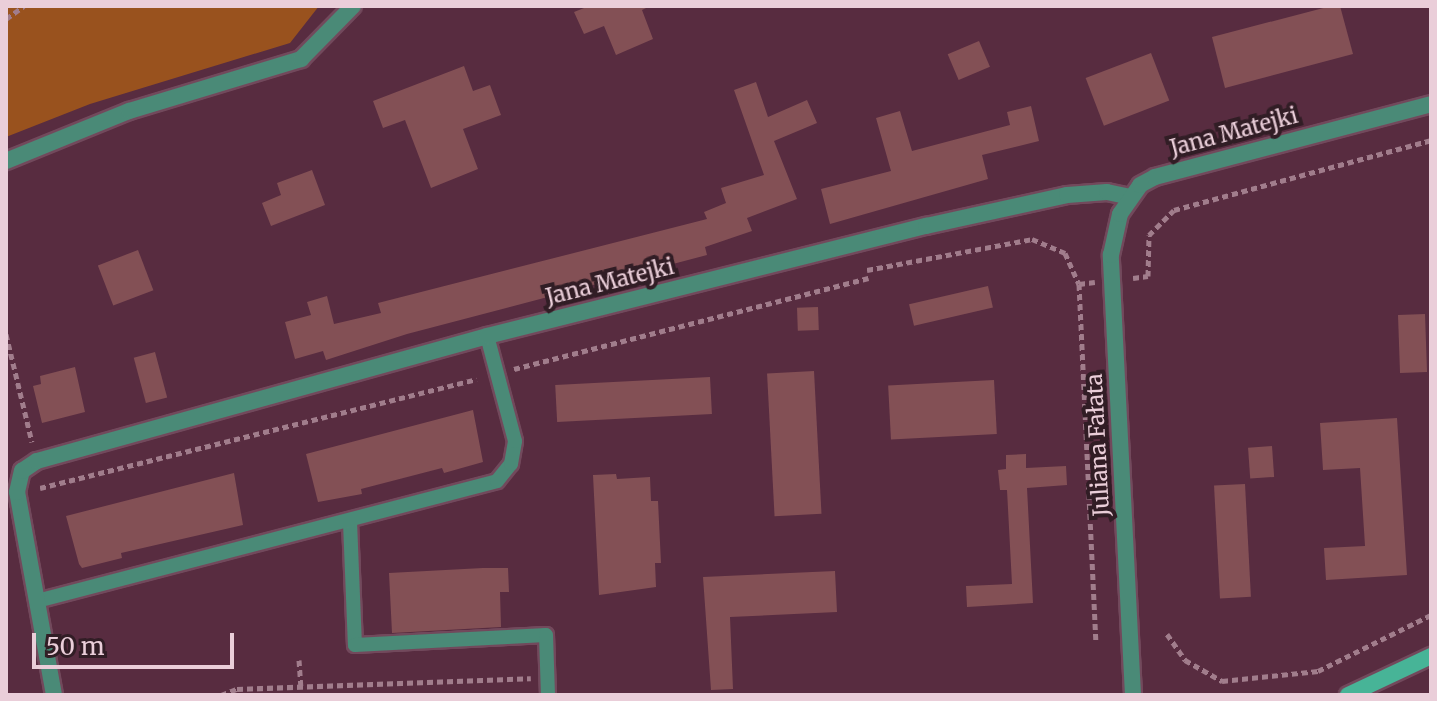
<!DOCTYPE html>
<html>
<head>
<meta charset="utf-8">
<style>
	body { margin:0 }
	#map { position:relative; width:1437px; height:701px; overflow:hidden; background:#582c40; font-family:Merriweather,serif }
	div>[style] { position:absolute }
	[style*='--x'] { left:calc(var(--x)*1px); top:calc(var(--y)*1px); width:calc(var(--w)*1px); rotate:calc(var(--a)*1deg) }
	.green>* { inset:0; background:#99521e }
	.building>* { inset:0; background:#835055; transform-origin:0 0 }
	.path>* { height:5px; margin-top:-2.5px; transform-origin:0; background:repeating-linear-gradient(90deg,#a17d8c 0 6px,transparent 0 10px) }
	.roads { filter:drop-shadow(2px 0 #72495c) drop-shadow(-2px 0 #72495c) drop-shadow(0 2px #72495c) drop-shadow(0 -2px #72495c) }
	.lane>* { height:14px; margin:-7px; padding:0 7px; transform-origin:7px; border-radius:7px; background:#4a8a77 }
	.street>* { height:16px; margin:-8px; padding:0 8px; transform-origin:8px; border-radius:8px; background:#4a8a77 }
	.secondary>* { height:16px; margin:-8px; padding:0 8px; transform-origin:8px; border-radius:8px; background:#47b497 }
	span { translate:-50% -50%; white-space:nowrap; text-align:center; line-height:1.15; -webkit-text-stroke:8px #311d25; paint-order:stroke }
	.street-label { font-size:22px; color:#eaced9 }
	.frame { position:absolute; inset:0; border:8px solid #eaced9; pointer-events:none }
	.scale { position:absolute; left:32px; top:633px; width:202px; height:36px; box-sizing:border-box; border:4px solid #eaced9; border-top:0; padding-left:10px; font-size:24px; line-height:28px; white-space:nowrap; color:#eaced9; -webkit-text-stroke:6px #311d25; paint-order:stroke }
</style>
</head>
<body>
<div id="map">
	<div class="green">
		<div style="clip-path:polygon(6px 6px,319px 6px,290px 43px,90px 104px,6px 137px)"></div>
	</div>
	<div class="building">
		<div style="clip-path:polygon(589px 6px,650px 6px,642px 10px,653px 39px,616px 55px,604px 26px,584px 34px,574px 12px)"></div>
		<div style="clip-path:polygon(1331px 6px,1340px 6px,1353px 54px,1225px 88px,1212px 37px)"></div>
		<div style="left:979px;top:41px;width:28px;height:34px;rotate:67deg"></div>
		<div style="left:1151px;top:53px;width:51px;height:70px;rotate:69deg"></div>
		<div style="clip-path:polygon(464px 66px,473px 91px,490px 85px,501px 115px,463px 129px,478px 169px,431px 188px,405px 120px,383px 128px,373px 101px)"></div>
		<div style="clip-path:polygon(756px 82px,768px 117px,807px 100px,817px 123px,774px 141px,797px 199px,747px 218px,752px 231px,705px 247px,707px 255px,407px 334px,326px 360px,323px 351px,295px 359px,285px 322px,311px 315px,307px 302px,327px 296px,334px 324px,381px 313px,378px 303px,707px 219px,704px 212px,726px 203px,721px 188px,764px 175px,734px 90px)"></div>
		<div style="clip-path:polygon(1031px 106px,1039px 141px,982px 155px,988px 179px,830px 224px,821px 189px,891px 171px,876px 118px,900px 111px,912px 151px,1010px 125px,1007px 112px)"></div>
		<div style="clip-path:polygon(312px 170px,325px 205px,271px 226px,262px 203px,281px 195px,277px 183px)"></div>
		<div style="left:138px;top:250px;width:43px;height:43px;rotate:69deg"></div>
		<div style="left:988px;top:286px;width:22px;height:81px;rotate:77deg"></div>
		<div style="left:818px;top:307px;width:23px;height:21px;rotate:88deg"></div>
		<div style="left:1425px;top:314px;width:58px;height:27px;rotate:88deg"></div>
		<div style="left:155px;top:352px;width:47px;height:22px;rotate:75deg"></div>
		<div style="clip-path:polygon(75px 367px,85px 412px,42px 423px,33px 386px,41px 384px,40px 376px)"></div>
		<div style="left:814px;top:371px;width:143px;height:47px;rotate:87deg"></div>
		<div style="left:710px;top:377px;width:37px;height:155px;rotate:87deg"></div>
		<div style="left:994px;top:380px;width:54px;height:106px;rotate:87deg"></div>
		<div style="clip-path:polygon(473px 410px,483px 462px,444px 473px,442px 468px,361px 489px,362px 494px,318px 502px,306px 454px)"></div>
		<div style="clip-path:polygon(1397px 418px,1407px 575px,1326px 580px,1324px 548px,1365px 546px,1360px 468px,1323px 470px,1320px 423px)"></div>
		<div style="left:1272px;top:446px;width:31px;height:24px;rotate:86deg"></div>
		<div style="clip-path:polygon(1026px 454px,1026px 468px,1066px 466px,1067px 485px,1027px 488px,1033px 603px,967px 607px,966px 586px,1012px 584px,1007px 490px,1000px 490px,998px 470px,1006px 469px,1006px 455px)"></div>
		<div style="clip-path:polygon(234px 473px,243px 525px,121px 553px,122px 558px,82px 568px,79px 564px,66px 516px)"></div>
		<div style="clip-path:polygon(616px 474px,617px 479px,650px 477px,651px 501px,658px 501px,661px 563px,655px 563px,656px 587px,599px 595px,593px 475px)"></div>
		<div style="left:1245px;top:484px;width:113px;height:31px;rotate:87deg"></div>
		<div style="clip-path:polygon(483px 568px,508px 568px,509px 592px,500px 592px,501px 627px,392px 633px,389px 573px)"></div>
		<div style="clip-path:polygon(835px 571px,837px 612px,730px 617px,733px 689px,711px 690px,703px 577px)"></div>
	</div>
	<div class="path">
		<div style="--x:6;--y:19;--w:22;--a:-36"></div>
		<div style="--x:867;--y:270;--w:168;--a:-10.6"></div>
		<div style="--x:1032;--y:239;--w:36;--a:23"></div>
		<div style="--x:1065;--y:253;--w:34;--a:66"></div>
		<div style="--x:1079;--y:284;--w:16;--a:-7"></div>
		<div style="--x:1133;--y:278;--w:15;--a:-8"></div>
		<div style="--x:1148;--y:276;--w:41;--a:-88.6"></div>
		<div style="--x:1149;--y:235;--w:35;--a:-45"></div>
		<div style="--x:1174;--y:210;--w:266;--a:-15.2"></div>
		<div style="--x:1079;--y:284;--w:357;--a:87.3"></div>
		<div style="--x:6;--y:334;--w:111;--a:76.5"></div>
		<div style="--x:514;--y:369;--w:366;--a:-14.4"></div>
		<div style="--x:40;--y:488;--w:450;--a:-14"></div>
		<div style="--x:1167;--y:634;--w:32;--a:55"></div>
		<div style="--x:1185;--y:660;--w:43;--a:29.6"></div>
		<div style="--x:1222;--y:681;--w:97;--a:-5.9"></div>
		<div style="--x:1318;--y:671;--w:126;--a:-26.4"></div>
		<div style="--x:299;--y:660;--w:27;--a:86"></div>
		<div style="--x:221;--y:695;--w:17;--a:-21"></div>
		<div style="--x:237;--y:689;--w:294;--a:-2.1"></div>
	</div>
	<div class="roads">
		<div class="lane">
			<div style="--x:350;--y:522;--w:123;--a:87.7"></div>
			<div style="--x:355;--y:645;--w:191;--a:-3"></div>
			<div style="--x:546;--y:635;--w:60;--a:88.1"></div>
			<div style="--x:37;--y:601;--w:475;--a:-14.6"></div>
			<div style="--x:497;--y:481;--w:22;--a:-51"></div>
			<div style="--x:511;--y:464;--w:23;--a:-80"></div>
			<div style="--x:515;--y:441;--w:109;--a:-104.9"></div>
		</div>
		<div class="street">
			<div style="--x:6;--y:161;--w:133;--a:-22.1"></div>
			<div style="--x:129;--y:111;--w:180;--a:-16.8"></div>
			<div style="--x:301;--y:59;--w:74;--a:-45.5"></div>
			<div style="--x:54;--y:695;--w:206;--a:-100.3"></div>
			<div style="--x:17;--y:492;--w:22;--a:-77"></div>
			<div style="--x:22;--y:471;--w:18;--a:-34"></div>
			<div style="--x:37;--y:461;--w:467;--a:-15.5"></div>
			<div style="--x:487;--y:336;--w:453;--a:-14.1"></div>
			<div style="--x:926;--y:226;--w:144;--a:-12.4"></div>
			<div style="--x:1067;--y:195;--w:40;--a:-4.3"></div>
			<div style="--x:1107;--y:192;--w:24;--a:12"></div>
			<div style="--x:1133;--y:695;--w:441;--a:-92.9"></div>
			<div style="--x:1111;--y:255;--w:42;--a:-77.6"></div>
			<div style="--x:1120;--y:214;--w:35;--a:-55"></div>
			<div style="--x:1140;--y:185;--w:17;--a:-28"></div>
			<div style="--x:1155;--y:177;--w:285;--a:-14.8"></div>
		</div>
		<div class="secondary">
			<div style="--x:1348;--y:695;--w:92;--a:-25.2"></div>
		</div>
	</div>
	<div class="street-label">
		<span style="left:1234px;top:132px;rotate:-15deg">Jana Matejki</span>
		<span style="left:610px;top:282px;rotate:-14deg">Jana Matejki</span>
		<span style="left:1098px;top:445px;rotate:-93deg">Juliana Fałata</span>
	</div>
	<div class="frame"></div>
	<div class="scale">50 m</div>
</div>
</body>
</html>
